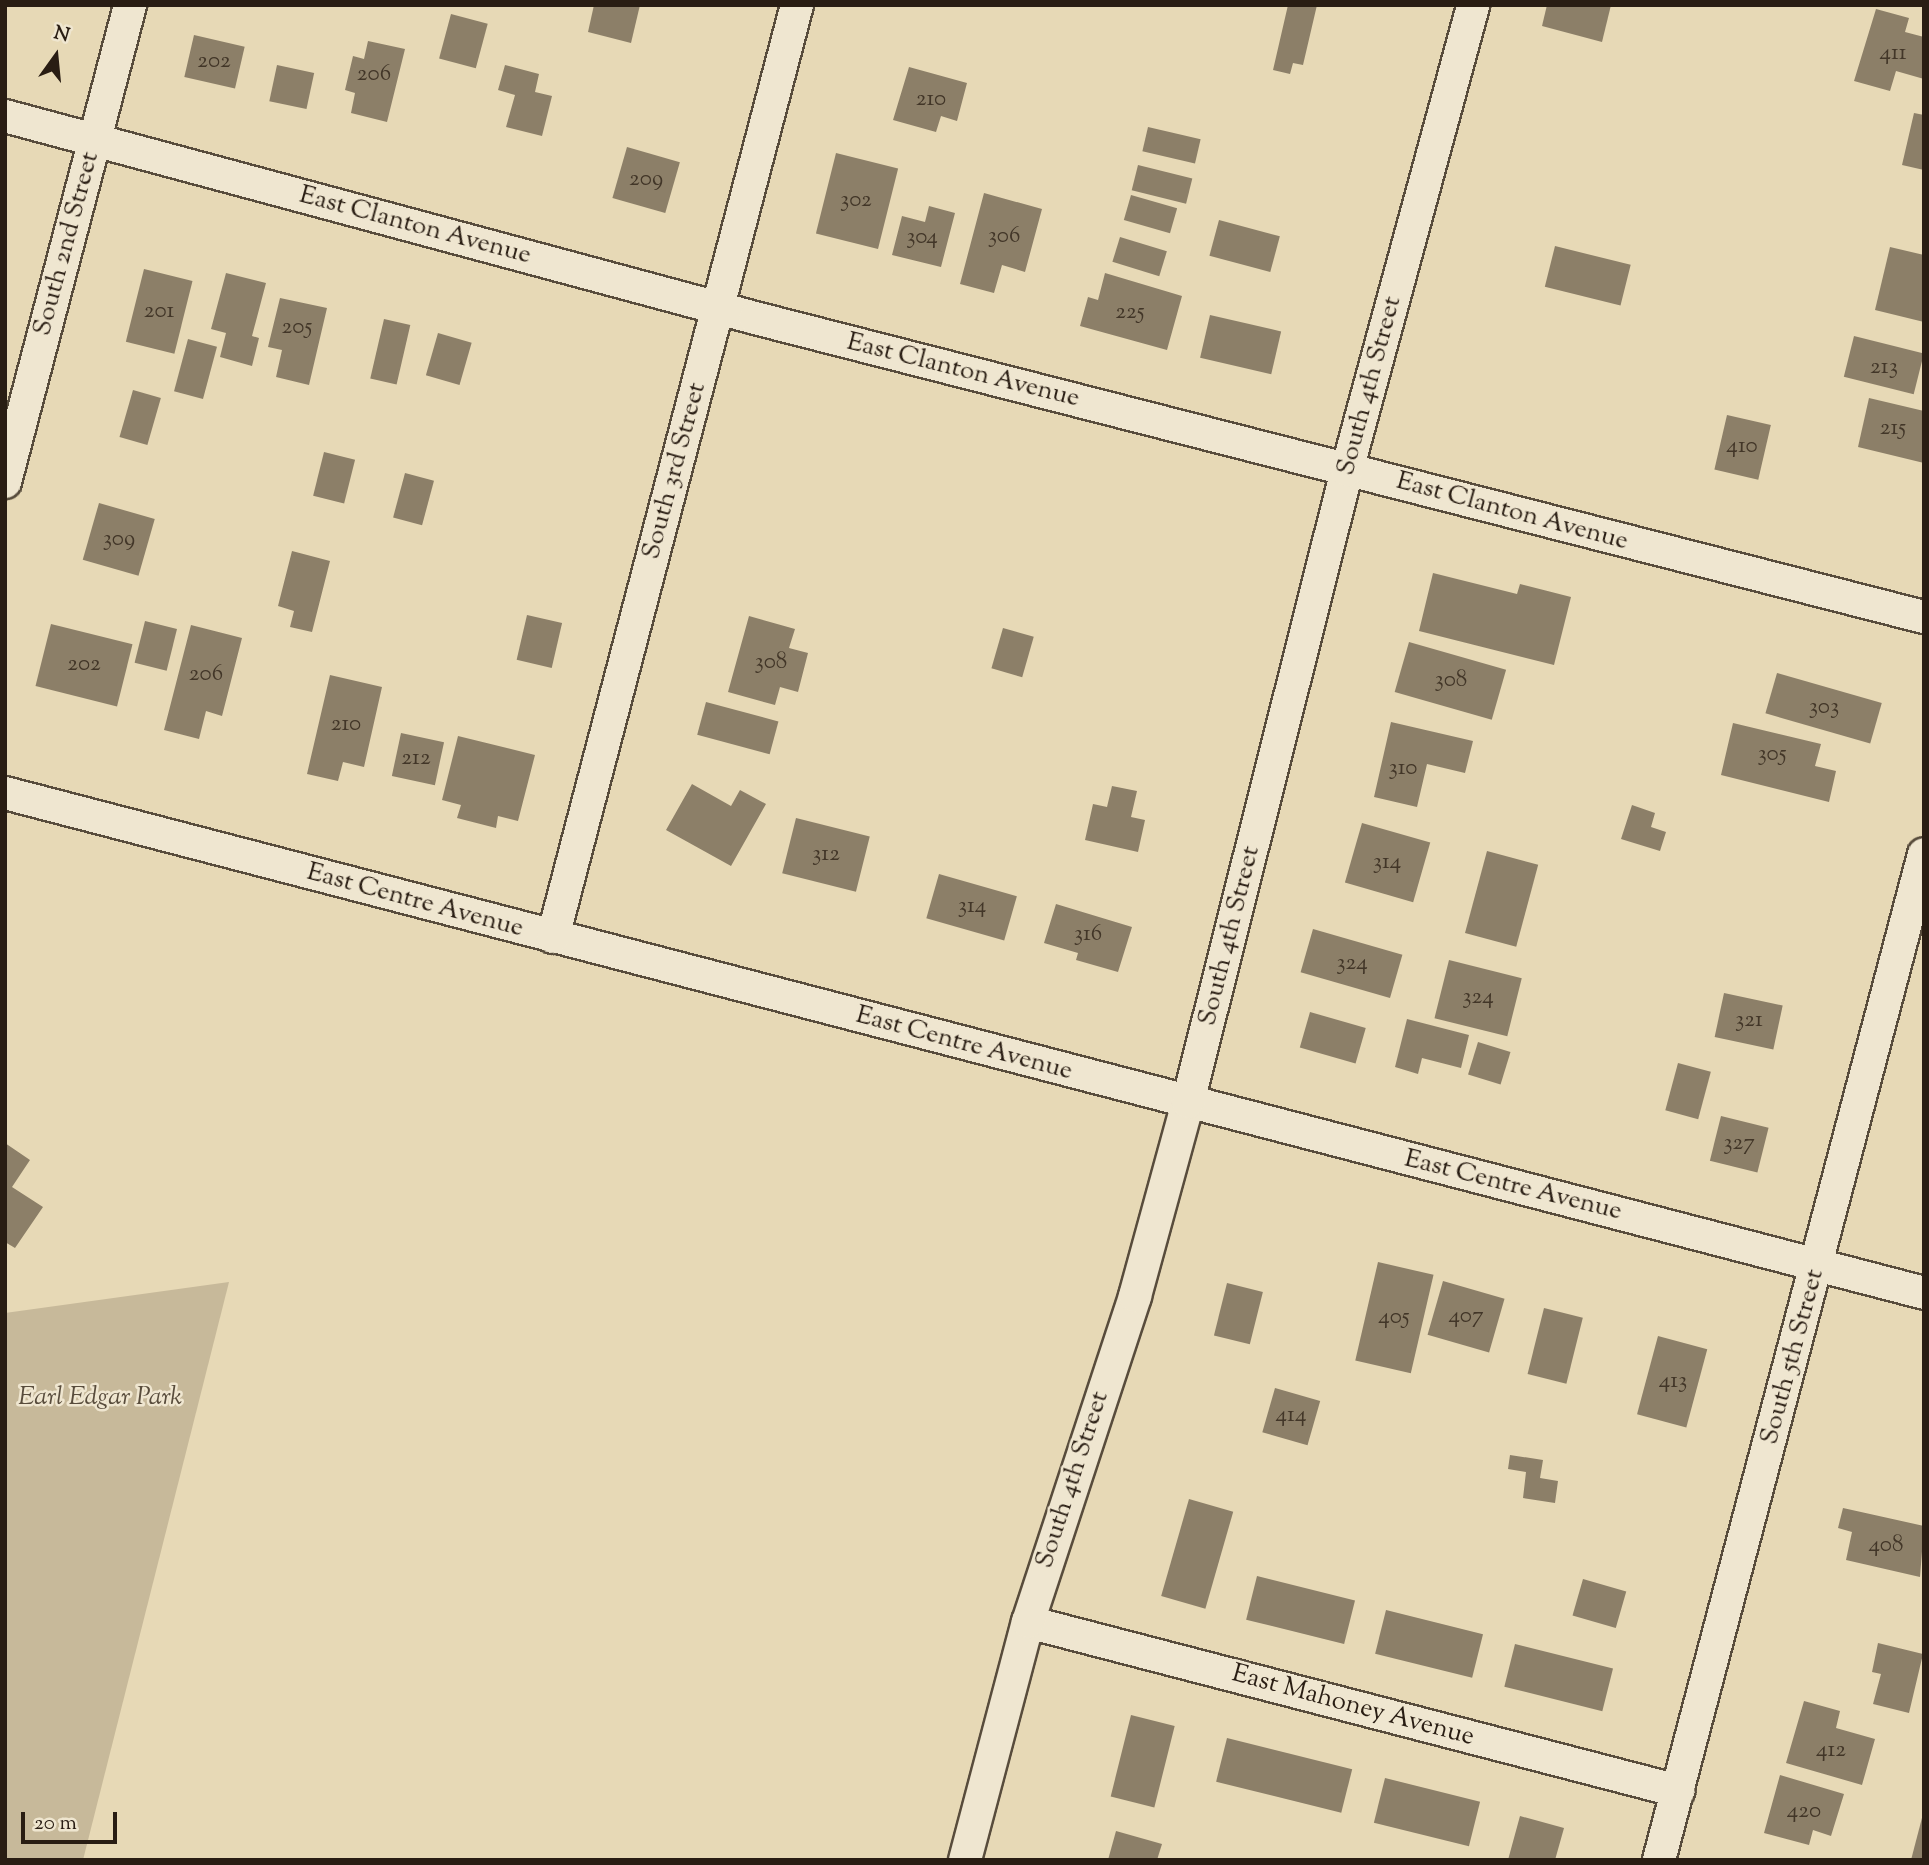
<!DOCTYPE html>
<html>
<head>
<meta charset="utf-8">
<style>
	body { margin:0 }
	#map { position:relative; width:1929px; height:1865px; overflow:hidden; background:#e7d9b6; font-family:"Sorts Mill Goudy",serif }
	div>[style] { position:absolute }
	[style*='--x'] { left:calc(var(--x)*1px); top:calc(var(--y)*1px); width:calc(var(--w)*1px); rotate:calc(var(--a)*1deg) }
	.green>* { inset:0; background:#c7b99a }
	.building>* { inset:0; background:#8c7f68; transform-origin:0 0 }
	.roads { filter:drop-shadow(2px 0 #584c3c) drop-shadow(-2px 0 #584c3c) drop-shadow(0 2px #584c3c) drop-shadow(0 -2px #584c3c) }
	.minor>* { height:32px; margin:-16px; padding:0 16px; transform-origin:16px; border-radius:16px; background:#efe6d0 }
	span { translate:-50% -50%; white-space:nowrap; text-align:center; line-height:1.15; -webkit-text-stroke:5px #efe6d0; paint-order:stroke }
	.number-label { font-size:23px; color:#423628 }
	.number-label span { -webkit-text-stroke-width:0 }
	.street-label { font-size:26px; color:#291d13 }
	.park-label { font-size:26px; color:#584c3c; font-style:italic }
	.frame { position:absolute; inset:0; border:7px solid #291d13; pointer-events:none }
	.north { position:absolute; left:21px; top:21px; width:70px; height:70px; -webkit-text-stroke:5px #efe6d0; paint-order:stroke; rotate:15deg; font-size:19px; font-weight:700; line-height:28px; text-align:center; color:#291d13 }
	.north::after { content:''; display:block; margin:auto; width:24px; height:32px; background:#291d13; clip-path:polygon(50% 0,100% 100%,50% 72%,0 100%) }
	.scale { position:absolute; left:21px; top:1812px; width:96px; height:32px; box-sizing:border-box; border:4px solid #291d13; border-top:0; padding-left:9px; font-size:21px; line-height:24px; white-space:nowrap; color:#291d13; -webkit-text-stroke:5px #efe6d0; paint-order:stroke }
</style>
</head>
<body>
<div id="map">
	<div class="green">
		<div style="clip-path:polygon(229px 1282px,83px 1860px,5px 1860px,5px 1313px)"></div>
	</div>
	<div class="building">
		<div style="clip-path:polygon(594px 5px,640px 5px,631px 43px,588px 32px)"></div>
		<div style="clip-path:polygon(1288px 5px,1317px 5px,1303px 65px,1293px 63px,1290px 74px,1273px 70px)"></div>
		<div style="clip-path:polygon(1547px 5px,1611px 5px,1602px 42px,1542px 26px)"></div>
		<div style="clip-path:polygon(1876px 9px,1909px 18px,1905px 32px,1924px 37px,1924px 79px,1896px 71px,1890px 91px,1854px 81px)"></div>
		<div style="left:451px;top:14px;width:38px;height:46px;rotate:15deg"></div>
		<div style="left:194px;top:35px;width:52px;height:43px;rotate:13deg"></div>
		<div style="clip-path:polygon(368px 41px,405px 49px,387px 122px,351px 113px,355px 93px,345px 90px,353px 56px,364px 59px)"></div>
		<div style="left:277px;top:65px;width:38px;height:37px;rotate:12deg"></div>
		<div style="clip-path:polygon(505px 65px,539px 74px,535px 92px,552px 96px,542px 136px,506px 127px,515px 95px,498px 90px)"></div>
		<div style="clip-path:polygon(909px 67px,967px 83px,957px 121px,941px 116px,936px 132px,893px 120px)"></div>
		<div style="clip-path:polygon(1914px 113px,1924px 115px,1924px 170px,1902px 165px)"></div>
		<div style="left:1148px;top:127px;width:54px;height:25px;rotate:13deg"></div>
		<div style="left:627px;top:147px;width:55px;height:53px;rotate:16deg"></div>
		<div style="left:836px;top:153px;width:64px;height:83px;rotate:14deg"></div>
		<div style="left:1138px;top:165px;width:56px;height:26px;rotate:14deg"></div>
		<div style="clip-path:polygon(984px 193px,1042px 209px,1025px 272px,1002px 265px,994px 293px,960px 284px)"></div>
		<div style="left:1131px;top:195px;width:48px;height:26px;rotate:16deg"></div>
		<div style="clip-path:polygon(929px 206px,955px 213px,941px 267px,892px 255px,902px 216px,925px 222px)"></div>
		<div style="left:1219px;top:220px;width:63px;height:37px;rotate:15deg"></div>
		<div style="left:1120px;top:237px;width:49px;height:26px;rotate:17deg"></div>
		<div style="left:1555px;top:246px;width:78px;height:42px;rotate:14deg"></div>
		<div style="clip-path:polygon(1890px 247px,1924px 255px,1924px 322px,1875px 310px)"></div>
		<div style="left:144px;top:269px;width:50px;height:75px;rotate:14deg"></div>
		<div style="clip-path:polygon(226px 273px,266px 283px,252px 336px,259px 338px,252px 366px,220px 357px,226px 333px,211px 329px)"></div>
		<div style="clip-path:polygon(1105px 273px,1182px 296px,1167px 350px,1080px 326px,1088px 297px,1098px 300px)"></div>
		<div style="clip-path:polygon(280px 298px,327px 308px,309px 385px,276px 377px,282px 350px,268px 347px)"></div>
		<div style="left:1210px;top:315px;width:73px;height:44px;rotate:13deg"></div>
		<div style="left:384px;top:319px;width:27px;height:61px;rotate:13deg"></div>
		<div style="left:438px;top:333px;width:35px;height:44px;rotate:16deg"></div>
		<div style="left:1854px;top:336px;width:72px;height:42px;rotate:14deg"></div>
		<div style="left:188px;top:339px;width:30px;height:54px;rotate:15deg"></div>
		<div style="left:133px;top:390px;width:29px;height:49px;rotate:16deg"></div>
		<div style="clip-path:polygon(1869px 398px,1924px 411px,1924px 463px,1858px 447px)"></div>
		<div style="left:1727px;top:415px;width:45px;height:56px;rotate:13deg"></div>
		<div style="left:324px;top:452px;width:32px;height:45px;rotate:14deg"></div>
		<div style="left:405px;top:473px;width:30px;height:46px;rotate:15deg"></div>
		<div style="left:99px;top:503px;width:58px;height:59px;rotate:16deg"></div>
		<div style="clip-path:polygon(292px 551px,330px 561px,312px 632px,290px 627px,294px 611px,278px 606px)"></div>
		<div style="clip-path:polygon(1433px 573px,1517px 594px,1520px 584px,1571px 597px,1554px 665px,1419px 631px)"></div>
		<div style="left:527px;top:615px;width:36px;height:46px;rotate:13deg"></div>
		<div style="clip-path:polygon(749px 616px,795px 629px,789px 648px,808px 653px,798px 692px,780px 687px,775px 705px,728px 692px)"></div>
		<div style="left:145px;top:621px;width:33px;height:43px;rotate:14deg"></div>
		<div style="left:51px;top:624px;width:84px;height:64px;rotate:14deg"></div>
		<div style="clip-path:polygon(191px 625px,242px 638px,222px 716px,206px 711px,199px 739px,164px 730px)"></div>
		<div style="left:1003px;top:628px;width:32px;height:42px;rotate:16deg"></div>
		<div style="left:1409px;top:642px;width:101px;height:52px;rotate:16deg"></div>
		<div style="left:1777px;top:673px;width:109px;height:42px;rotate:16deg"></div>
		<div style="clip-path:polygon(330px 675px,382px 687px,364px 767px,343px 762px,338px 781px,307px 774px)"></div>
		<div style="left:706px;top:702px;width:75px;height:34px;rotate:15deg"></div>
		<div style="clip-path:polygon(1391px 722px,1473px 741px,1465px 773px,1427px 764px,1417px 807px,1374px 797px)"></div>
		<div style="clip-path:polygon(1733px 723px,1821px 744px,1815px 766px,1836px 771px,1829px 802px,1721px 775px)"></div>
		<div style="left:401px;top:733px;width:44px;height:44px;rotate:12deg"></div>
		<div style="clip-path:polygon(458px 736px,535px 755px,518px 821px,498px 816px,496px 828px,457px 818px,461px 805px,442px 800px)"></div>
		<div style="clip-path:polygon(692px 784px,731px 806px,740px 790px,766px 804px,731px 866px,666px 830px)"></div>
		<div style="clip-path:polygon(1112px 786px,1137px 791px,1131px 817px,1145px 820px,1138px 852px,1085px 840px,1093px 804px,1107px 807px)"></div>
		<div style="clip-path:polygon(1632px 805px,1655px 813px,1651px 827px,1666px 832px,1660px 851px,1621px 839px)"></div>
		<div style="left:796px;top:818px;width:76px;height:57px;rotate:14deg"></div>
		<div style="left:1362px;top:823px;width:71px;height:62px;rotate:16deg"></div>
		<div style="left:1487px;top:851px;width:53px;height:85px;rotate:15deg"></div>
		<div style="left:939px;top:874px;width:81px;height:46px;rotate:16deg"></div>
		<div style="clip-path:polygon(1056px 904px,1132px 927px,1118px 972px,1076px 960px,1078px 953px,1044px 943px)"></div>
		<div style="left:1313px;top:929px;width:93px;height:45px;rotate:16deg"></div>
		<div style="left:1449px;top:960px;width:75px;height:60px;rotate:14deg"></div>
		<div style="left:1724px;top:993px;width:60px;height:45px;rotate:12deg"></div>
		<div style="left:1310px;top:1012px;width:58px;height:37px;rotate:16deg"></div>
		<div style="clip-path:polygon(1407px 1019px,1469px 1035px,1461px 1068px,1422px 1058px,1418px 1074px,1395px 1067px)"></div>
		<div style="left:1478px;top:1042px;width:34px;height:34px;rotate:17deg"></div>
		<div style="left:1678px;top:1063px;width:34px;height:49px;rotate:15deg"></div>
		<div style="left:1721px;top:1116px;width:49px;height:46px;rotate:14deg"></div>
		<div style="clip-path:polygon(5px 1143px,30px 1160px,12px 1187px,43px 1207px,15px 1248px,5px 1242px)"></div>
		<div style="left:1378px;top:1262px;width:57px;height:101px;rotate:13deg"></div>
		<div style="left:1443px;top:1281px;width:64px;height:56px;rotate:16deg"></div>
		<div style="left:1227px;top:1283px;width:37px;height:54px;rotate:14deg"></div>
		<div style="left:1544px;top:1308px;width:40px;height:68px;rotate:14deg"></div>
		<div style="left:1658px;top:1336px;width:51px;height:81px;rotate:15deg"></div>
		<div style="left:1275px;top:1388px;width:47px;height:46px;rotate:16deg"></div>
		<div style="clip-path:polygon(1510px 1455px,1543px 1460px,1540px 1478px,1558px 1481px,1555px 1503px,1523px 1498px,1526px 1472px,1508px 1469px)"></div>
		<div style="left:1189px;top:1499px;width:46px;height:101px;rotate:16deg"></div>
		<div style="clip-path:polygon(1843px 1508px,1924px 1526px,1920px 1577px,1846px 1560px,1852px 1532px,1838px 1528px)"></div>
		<div style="left:1257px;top:1576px;width:101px;height:45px;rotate:14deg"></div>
		<div style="left:1583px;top:1579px;width:45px;height:38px;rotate:16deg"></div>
		<div style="left:1386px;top:1610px;width:100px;height:45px;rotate:14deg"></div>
		<div style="clip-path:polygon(1878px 1643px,1923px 1654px,1909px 1713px,1873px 1704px,1881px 1674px,1872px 1672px)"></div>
		<div style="left:1515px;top:1644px;width:101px;height:44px;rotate:14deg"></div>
		<div style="clip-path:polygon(1804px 1701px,1840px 1711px,1836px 1728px,1875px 1739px,1862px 1785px,1786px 1763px)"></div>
		<div style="left:1131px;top:1715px;width:45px;height:84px;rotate:14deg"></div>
		<div style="left:1227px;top:1738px;width:129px;height:45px;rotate:14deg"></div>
		<div style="clip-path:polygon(1780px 1775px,1844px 1794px,1831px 1836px,1813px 1830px,1809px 1845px,1764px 1833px)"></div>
		<div style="left:1385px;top:1778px;width:98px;height:46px;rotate:14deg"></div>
		<div style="clip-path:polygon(1923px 1814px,1924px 1860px,1911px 1860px)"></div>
		<div style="clip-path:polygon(1520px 1816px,1564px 1828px,1555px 1860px,1508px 1860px)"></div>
		<div style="clip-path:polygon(1116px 1831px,1162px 1844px,1157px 1860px,1108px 1860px)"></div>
	</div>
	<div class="roads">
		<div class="minor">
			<div style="--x:5;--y:116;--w:777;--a:15.07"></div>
			<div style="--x:755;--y:318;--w:1207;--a:14.35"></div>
			<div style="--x:5;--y:482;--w:493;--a:-75.3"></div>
			<div style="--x:5;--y:793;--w:1983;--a:14.6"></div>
			<div style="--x:553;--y:937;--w:963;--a:-75.33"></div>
			<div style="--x:1028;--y:1622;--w:672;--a:14.57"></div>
			<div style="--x:965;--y:1860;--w:246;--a:-75.2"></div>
			<div style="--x:1028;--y:1622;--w:343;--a:-71.8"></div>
			<div style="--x:1135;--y:1296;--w:201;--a:-74.7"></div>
			<div style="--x:1188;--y:1102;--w:652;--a:-75.88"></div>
			<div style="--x:1347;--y:470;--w:482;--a:-74.8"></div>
			<div style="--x:1659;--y:1860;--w:1040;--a:-75.24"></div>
		</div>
	</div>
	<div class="number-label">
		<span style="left:1893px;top:54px">411</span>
		<span style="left:214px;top:62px">202</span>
		<span style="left:374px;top:75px">206</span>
		<span style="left:931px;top:100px">210</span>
		<span style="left:646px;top:180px">209</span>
		<span style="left:856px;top:201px">302</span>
		<span style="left:1004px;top:237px">306</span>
		<span style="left:922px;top:238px">304</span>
		<span style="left:159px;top:312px">201</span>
		<span style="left:1130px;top:313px">225</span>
		<span style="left:297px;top:328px">205</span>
		<span style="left:1884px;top:368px">213</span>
		<span style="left:1893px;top:429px">215</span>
		<span style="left:1742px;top:447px">410</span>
		<span style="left:119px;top:540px">309</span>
		<span style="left:771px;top:663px">308</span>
		<span style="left:84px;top:665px">202</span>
		<span style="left:206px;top:675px">206</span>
		<span style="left:1451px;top:681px">308</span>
		<span style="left:1824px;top:708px">303</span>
		<span style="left:346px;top:725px">210</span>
		<span style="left:1772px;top:755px">305</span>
		<span style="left:416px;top:759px">212</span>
		<span style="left:1403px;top:769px">310</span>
		<span style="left:826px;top:855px">312</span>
		<span style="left:1387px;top:863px">314</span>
		<span style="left:972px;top:907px">314</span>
		<span style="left:1088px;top:935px">316</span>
		<span style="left:1352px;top:964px">324</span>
		<span style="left:1478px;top:998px">324</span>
		<span style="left:1749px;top:1021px">321</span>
		<span style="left:1739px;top:1144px">327</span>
		<span style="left:1466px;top:1317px">407</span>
		<span style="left:1394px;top:1318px">405</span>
		<span style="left:1673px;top:1382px">413</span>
		<span style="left:1291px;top:1416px">414</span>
		<span style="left:1886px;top:1546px">408</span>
		<span style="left:1831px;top:1751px">412</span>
		<span style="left:1804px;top:1812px">420</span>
	</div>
	<div class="street-label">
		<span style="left:415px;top:226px;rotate:15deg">East Clanton Avenue</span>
		<span style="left:67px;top:244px;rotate:-75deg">South 2nd Street</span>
		<span style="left:963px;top:371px;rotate:14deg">East Clanton Avenue</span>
		<span style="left:1370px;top:386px;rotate:-75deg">South 4th Street</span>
		<span style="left:675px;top:471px;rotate:-75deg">South 3rd Street</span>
		<span style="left:1512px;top:512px;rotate:15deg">East Clanton Avenue</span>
		<span style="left:415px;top:901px;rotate:15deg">East Centre Avenue</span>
		<span style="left:1230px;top:936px;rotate:-76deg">South 4th Street</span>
		<span style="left:964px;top:1044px;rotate:15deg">East Centre Avenue</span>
		<span style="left:1513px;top:1186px;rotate:14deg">East Centre Avenue</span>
		<span style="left:1793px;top:1357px;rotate:-75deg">South 5th Street</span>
		<span style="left:1073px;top:1480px;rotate:-72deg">South 4th Street</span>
		<span style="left:1353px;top:1706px;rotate:15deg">East Mahoney Avenue</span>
	</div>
	<div class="park-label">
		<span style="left:100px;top:1398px">Earl Edgar Park</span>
	</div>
	<div class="frame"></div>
	<div class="north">N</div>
	<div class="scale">20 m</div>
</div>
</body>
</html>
